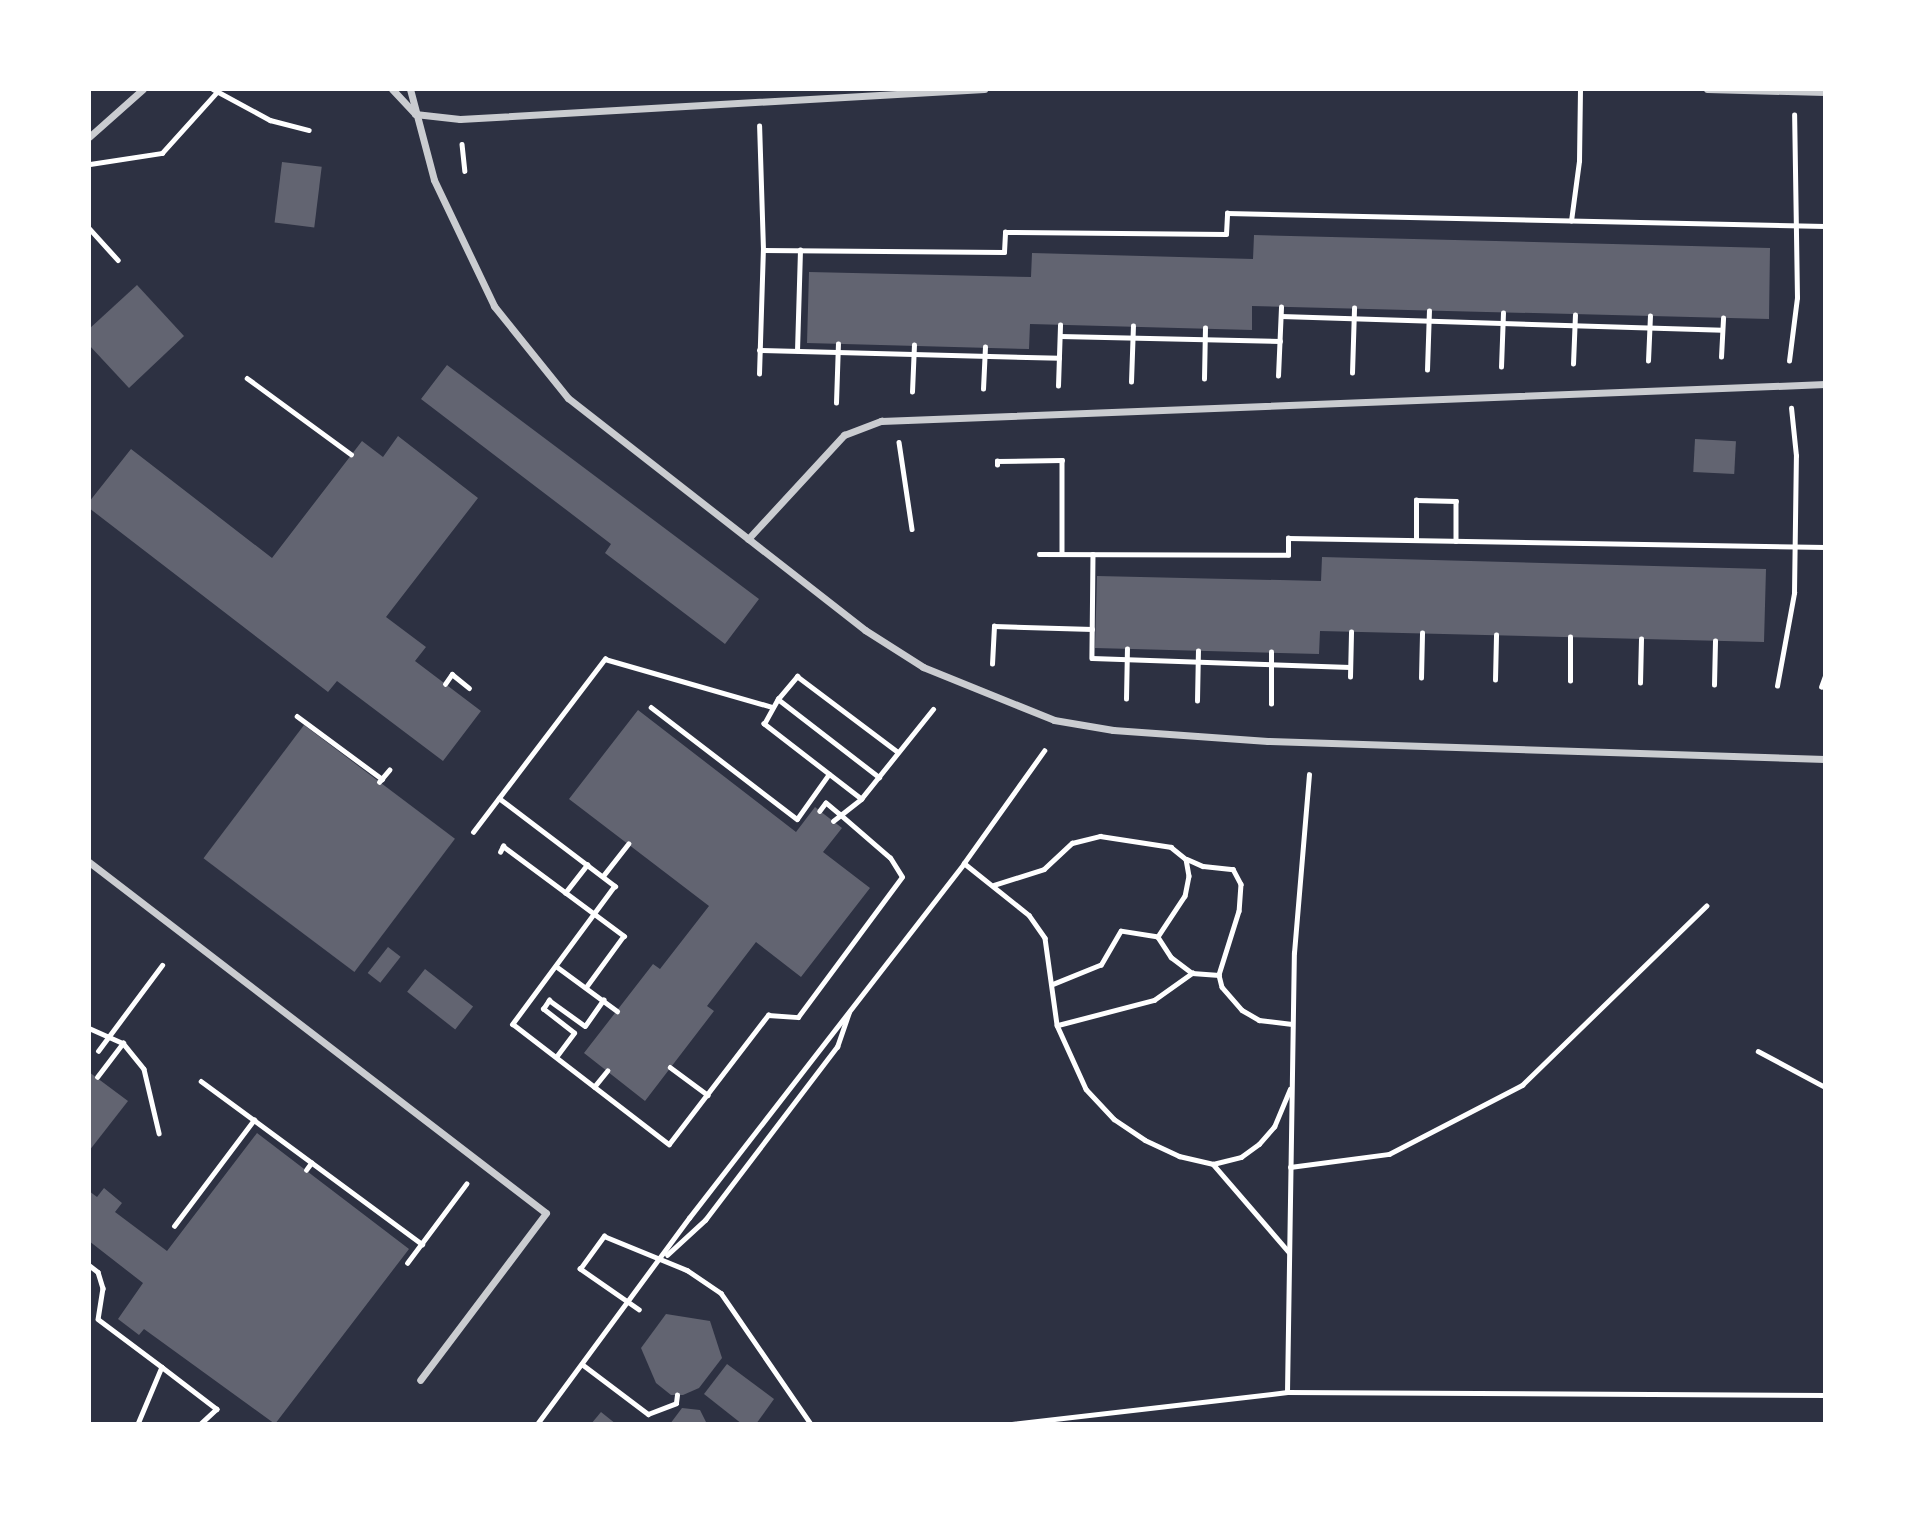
<!DOCTYPE html>
<html>
<head>
<meta charset="utf-8">
<style>
	body { margin:0 }
	#map { position:relative; width:1914px; height:1513px; overflow:hidden; background:#2d3142; font-family:"Fira Sans Condensed",sans-serif }
	div>[style] { position:absolute }
	[style*='--x'] { left:calc(var(--x)*1px); top:calc(var(--y)*1px); width:calc(var(--w)*1px); rotate:calc(var(--a)*1deg) }
	.building>* { inset:0; background:#626471; transform-origin:0 0 }
	.path>* { height:4.5px; margin:-2.25px; padding:0 2.25px; transform-origin:2.25px; border-radius:2.25px; background:#fff }
	.minor>* { height:7px; margin:-3.5px; padding:0 3.5px; transform-origin:3.5px; border-radius:3.5px; background:#caccd0 }
	span { translate:-50% -50%; white-space:nowrap; text-align:center; line-height:1.15; -webkit-text-stroke:5px #fff; paint-order:stroke }
	.frame { position:absolute; inset:0; border:91px solid #fff; pointer-events:none }
</style>
</head>
<body>
<div id="map">
	<div class="building">
		<div style="left:282px;top:162px;width:40px;height:61px;rotate:7deg"></div>
		<div style="clip-path:polygon(1254px 235px,1770px 248px,1769px 319px,1252px 306px,1252px 330px,1030px 324px,1029px 349px,807px 343px,809px 272px,1031px 277px,1032px 253px,1253px 259px)"></div>
		<div style="clip-path:polygon(137px 285px,184px 336px,129px 388px,89px 345px,89px 329px)"></div>
		<div style="clip-path:polygon(447px 365px,759px 599px,725px 644px,605px 553px,611px 544px,421px 399px)"></div>
		<div style="clip-path:polygon(398px 436px,478px 498px,386px 617px,426px 647px,415px 661px,481px 711px,443px 761px,337px 681px,328px 692px,89px 508px,89px 502px,131px 449px,272px 558px,362px 441px,383px 457px)"></div>
		<div style="left:1695px;top:439px;width:41px;height:33px;rotate:3deg"></div>
		<div style="clip-path:polygon(1322px 557px,1766px 569px,1764px 642px,1320px 631px,1319px 654px,1095px 648px,1097px 576px,1321px 581px)"></div>
		<div style="clip-path:polygon(638px 710px,796px 832px,815px 807px,820px 811px,842px 828px,823px 852px,870px 888px,801px 977px,756px 942px,707px 1006px,714px 1011px,645px 1101px,584px 1053px,653px 964px,660px 969px,709px 906px,569px 799px)"></div>
		<div style="left:304px;top:725px;width:189px;height:167px;rotate:37deg"></div>
		<div style="left:388px;top:947px;width:16px;height:33px;rotate:38deg"></div>
		<div style="left:425px;top:969px;width:61px;height:29px;rotate:38deg"></div>
		<div style="clip-path:polygon(89px 1072px,128px 1101px,89px 1151px)"></div>
		<div style="clip-path:polygon(257px 1133px,409px 1249px,275px 1424px,144px 1329px,139px 1335px,118px 1319px,143px 1283px,89px 1241px,89px 1191px,97px 1197px,104px 1188px,122px 1203px,115px 1212px,167px 1251px)"></div>
		<div style="clip-path:polygon(666px 1314px,710px 1321px,722px 1358px,699px 1388px,683px 1395px,671px 1395px,656px 1383px,641px 1348px)"></div>
		<div style="clip-path:polygon(727px 1364px,774px 1399px,756px 1424px,742px 1424px,704px 1394px)"></div>
		<div style="clip-path:polygon(682px 1408px,700px 1410px,707px 1424px,670px 1424px)"></div>
		<div style="clip-path:polygon(601px 1412px,616px 1424px,591px 1424px)"></div>
	</div>
	<div class="path">
		<div style="--x:213;--y:89;--w:65;--a:28.5"></div>
		<div style="--x:270;--y:120;--w:40;--a:14.4"></div>
		<div style="--x:462;--y:144;--w:27;--a:84"></div>
		<div style="--x:90;--y:164;--w:73;--a:-8.7"></div>
		<div style="--x:162;--y:153;--w:82;--a:-48"></div>
		<div style="--x:1571;--y:221;--w:61;--a:-82.4"></div>
		<div style="--x:1579;--y:161;--w:72;--a:-89.2"></div>
		<div style="--x:89;--y:228;--w:43;--a:47.8"></div>
		<div style="--x:763;--y:250;--w:241;--a:0.5"></div>
		<div style="--x:1004;--y:252;--w:20;--a:-87"></div>
		<div style="--x:1005;--y:232;--w:221;--a:0.5"></div>
		<div style="--x:1226;--y:234;--w:21;--a:-87"></div>
		<div style="--x:1227;--y:213;--w:598;--a:1.25"></div>
		<div style="--x:1281;--y:316;--w:441;--a:1.8"></div>
		<div style="--x:1060;--y:336;--w:220;--a:1.3"></div>
		<div style="--x:759;--y:350;--w:300;--a:1.5"></div>
		<div style="--x:797;--y:351;--w:101;--a:-88.3"></div>
		<div style="--x:1721;--y:357;--w:39;--a:-87"></div>
		<div style="--x:1648;--y:361;--w:45;--a:-87.5"></div>
		<div style="--x:1789;--y:361;--w:64;--a:-82.8"></div>
		<div style="--x:1797;--y:298;--w:183;--a:-90.9"></div>
		<div style="--x:1573;--y:364;--w:49;--a:-87.7"></div>
		<div style="--x:1501;--y:367;--w:54;--a:-87.9"></div>
		<div style="--x:1427;--y:370;--w:59;--a:-88.1"></div>
		<div style="--x:1352;--y:373;--w:65;--a:-88.2"></div>
		<div style="--x:759;--y:374;--w:124;--a:-88.2"></div>
		<div style="--x:763;--y:250;--w:124;--a:-91.8"></div>
		<div style="--x:1278;--y:376;--w:69;--a:-87.5"></div>
		<div style="--x:247;--y:378;--w:129;--a:36.2"></div>
		<div style="--x:1204;--y:379;--w:51;--a:-88.9"></div>
		<div style="--x:1131;--y:382;--w:56;--a:-88"></div>
		<div style="--x:1058;--y:386;--w:61;--a:-88.1"></div>
		<div style="--x:983;--y:389;--w:42;--a:-87.3"></div>
		<div style="--x:912;--y:392;--w:47;--a:-87.6"></div>
		<div style="--x:836;--y:403;--w:59;--a:-88.1"></div>
		<div style="--x:899;--y:442;--w:88;--a:81.5"></div>
		<div style="--x:997;--y:465;--w:4;--a:-90"></div>
		<div style="--x:997;--y:461;--w:65;--a:-0.9"></div>
		<div style="--x:1062;--y:460;--w:94;--a:90"></div>
		<div style="--x:1416;--y:540;--w:40;--a:-90"></div>
		<div style="--x:1416;--y:500;--w:40;--a:1.4"></div>
		<div style="--x:1456;--y:501;--w:40;--a:90"></div>
		<div style="--x:1039;--y:554;--w:249;--a:0.2"></div>
		<div style="--x:1288;--y:555;--w:17;--a:-90"></div>
		<div style="--x:1288;--y:538;--w:537;--a:0.96"></div>
		<div style="--x:1093;--y:554;--w:104;--a:90.6"></div>
		<div style="--x:1092;--y:658;--w:258;--a:2"></div>
		<div style="--x:992;--y:664;--w:38;--a:-87"></div>
		<div style="--x:994;--y:626;--w:98;--a:1.8"></div>
		<div style="--x:1350;--y:677;--w:45;--a:-88.7"></div>
		<div style="--x:1421;--y:678;--w:45;--a:-88.7"></div>
		<div style="--x:1495;--y:680;--w:45;--a:-88.7"></div>
		<div style="--x:1570;--y:681;--w:44;--a:-90"></div>
		<div style="--x:1640;--y:683;--w:44;--a:-88.7"></div>
		<div style="--x:445;--y:684;--w:12;--a:-55"></div>
		<div style="--x:452;--y:674;--w:22;--a:39"></div>
		<div style="--x:1714;--y:685;--w:44;--a:-88.7"></div>
		<div style="--x:1777;--y:686;--w:95;--a:-79.6"></div>
		<div style="--x:1794;--y:593;--w:137;--a:-89.2"></div>
		<div style="--x:1796;--y:456;--w:48;--a:-95.9"></div>
		<div style="--x:1821;--y:687;--w:12;--a:-70"></div>
		<div style="--x:778;--y:699;--w:128;--a:37.7"></div>
		<div style="--x:1126;--y:699;--w:50;--a:-88.9"></div>
		<div style="--x:1197;--y:701;--w:50;--a:-88.9"></div>
		<div style="--x:1271;--y:704;--w:52;--a:-90"></div>
		<div style="--x:651;--y:707;--w:184;--a:37.5"></div>
		<div style="--x:797;--y:819;--w:55;--a:-54.6"></div>
		<div style="--x:297;--y:716;--w:106;--a:36.5"></div>
		<div style="--x:379;--y:782;--w:16;--a:-50"></div>
		<div style="--x:499;--y:798;--w:146;--a:37.2"></div>
		<div style="--x:615;--y:886;--w:172;--a:126.5"></div>
		<div style="--x:513;--y:1024;--w:197;--a:37.6"></div>
		<div style="--x:669;--y:1144;--w:163;--a:-52.5"></div>
		<div style="--x:768;--y:1015;--w:30;--a:4"></div>
		<div style="--x:798;--y:1017;--w:174;--a:-53.4"></div>
		<div style="--x:902;--y:877;--w:22;--a:-122"></div>
		<div style="--x:890;--y:858;--w:67;--a:-139.2"></div>
		<div style="--x:839;--y:814;--w:17;--a:-140"></div>
		<div style="--x:826;--y:803;--w:10;--a:127"></div>
		<div style="--x:861;--y:799;--w:123;--a:-142.3"></div>
		<div style="--x:764;--y:724;--w:29;--a:-61"></div>
		<div style="--x:778;--y:699;--w:30;--a:-50"></div>
		<div style="--x:797;--y:676;--w:126;--a:37"></div>
		<div style="--x:833;--y:821;--w:36;--a:-38"></div>
		<div style="--x:861;--y:799;--w:115;--a:-51.3"></div>
		<div style="--x:473;--y:832;--w:218;--a:-52.7"></div>
		<div style="--x:605;--y:659;--w:174;--a:16"></div>
		<div style="--x:500;--y:852;--w:7;--a:-63"></div>
		<div style="--x:503;--y:846;--w:151;--a:36.6"></div>
		<div style="--x:624;--y:936;--w:64;--a:126.2"></div>
		<div style="--x:1187;--y:859;--w:17;--a:24"></div>
		<div style="--x:1203;--y:866;--w:30;--a:6"></div>
		<div style="--x:1233;--y:869;--w:17;--a:62"></div>
		<div style="--x:1241;--y:884;--w:27;--a:94"></div>
		<div style="--x:1239;--y:911;--w:67;--a:107.4"></div>
		<div style="--x:1219;--y:975;--w:12;--a:76"></div>
		<div style="--x:1222;--y:987;--w:30;--a:49"></div>
		<div style="--x:1242;--y:1010;--w:20;--a:30"></div>
		<div style="--x:1259;--y:1020;--w:33;--a:7"></div>
		<div style="--x:964;--y:863;--w:83;--a:38.7"></div>
		<div style="--x:1029;--y:915;--w:28;--a:55"></div>
		<div style="--x:1045;--y:938;--w:88;--a:82.1"></div>
		<div style="--x:1057;--y:1025;--w:70;--a:65.6"></div>
		<div style="--x:1086;--y:1089;--w:41;--a:47"></div>
		<div style="--x:1114;--y:1119;--w:37;--a:34"></div>
		<div style="--x:1145;--y:1140;--w:38;--a:25"></div>
		<div style="--x:1179;--y:1156;--w:35;--a:13"></div>
		<div style="--x:1213;--y:1164;--w:116;--a:49.2"></div>
		<div style="--x:603;--y:876;--w:41;--a:-52"></div>
		<div style="--x:994;--y:885;--w:52;--a:-17.7"></div>
		<div style="--x:1044;--y:869;--w:38;--a:-43"></div>
		<div style="--x:1072;--y:843;--w:29;--a:-14"></div>
		<div style="--x:1100;--y:836;--w:72;--a:8.8"></div>
		<div style="--x:1171;--y:847;--w:19;--a:39"></div>
		<div style="--x:1186;--y:859;--w:17;--a:80"></div>
		<div style="--x:1189;--y:876;--w:20;--a:101"></div>
		<div style="--x:1185;--y:896;--w:49;--a:123.4"></div>
		<div style="--x:1158;--y:937;--w:37;--a:-171"></div>
		<div style="--x:1121;--y:931;--w:39;--a:120"></div>
		<div style="--x:1101;--y:965;--w:51;--a:158"></div>
		<div style="--x:565;--y:893;--w:36;--a:-52"></div>
		<div style="--x:1158;--y:937;--w:24;--a:57"></div>
		<div style="--x:1171;--y:957;--w:26;--a:37"></div>
		<div style="--x:1192;--y:973;--w:27;--a:4"></div>
		<div style="--x:556;--y:966;--w:76;--a:36.4"></div>
		<div style="--x:1058;--y:1025;--w:99;--a:-14.6"></div>
		<div style="--x:1154;--y:1000;--w:47;--a:-35.4"></div>
		<div style="--x:89;--y:1028;--w:37;--a:24"></div>
		<div style="--x:123;--y:1043;--w:33;--a:51"></div>
		<div style="--x:144;--y:1069;--w:66;--a:76.8"></div>
		<div style="--x:98;--y:1051;--w:107;--a:-53.3"></div>
		<div style="--x:1758;--y:1051;--w:76;--a:28.2"></div>
		<div style="--x:556;--y:1057;--w:30;--a:-53"></div>
		<div style="--x:574;--y:1033;--w:39;--a:-142"></div>
		<div style="--x:543;--y:1009;--w:11;--a:-56"></div>
		<div style="--x:549;--y:1000;--w:44;--a:35.8"></div>
		<div style="--x:585;--y:1026;--w:32;--a:-55"></div>
		<div style="--x:670;--y:1067;--w:47;--a:36.4"></div>
		<div style="--x:97;--y:1077;--w:43;--a:-52.6"></div>
		<div style="--x:201;--y:1081;--w:275;--a:36.4"></div>
		<div style="--x:594;--y:1087;--w:21;--a:-51"></div>
		<div style="--x:1213;--y:1164;--w:29;--a:-14"></div>
		<div style="--x:1241;--y:1157;--w:22;--a:-36"></div>
		<div style="--x:1259;--y:1144;--w:23;--a:-49"></div>
		<div style="--x:1274;--y:1127;--w:41;--a:-67.2"></div>
		<div style="--x:1290;--y:1167;--w:100;--a:-7.5"></div>
		<div style="--x:1389;--y:1154;--w:150;--a:-27.4"></div>
		<div style="--x:1522;--y:1085;--w:257;--a:-44.2"></div>
		<div style="--x:306;--y:1170;--w:9;--a:-54"></div>
		<div style="--x:174;--y:1226;--w:133;--a:-53"></div>
		<div style="--x:667;--y:1255;--w:52;--a:-42.6"></div>
		<div style="--x:705;--y:1220;--w:218;--a:-52.7"></div>
		<div style="--x:837;--y:1047;--w:36;--a:-71"></div>
		<div style="--x:407;--y:1263;--w:99;--a:-53.2"></div>
		<div style="--x:89;--y:1265;--w:11;--a:38"></div>
		<div style="--x:98;--y:1272;--w:17;--a:73"></div>
		<div style="--x:103;--y:1288;--w:31;--a:99"></div>
		<div style="--x:98;--y:1319;--w:80;--a:36.9"></div>
		<div style="--x:162;--y:1367;--w:62;--a:112.8"></div>
		<div style="--x:639;--y:1310;--w:72;--a:-145.2"></div>
		<div style="--x:580;--y:1269;--w:41;--a:-54"></div>
		<div style="--x:604;--y:1236;--w:90;--a:22.3"></div>
		<div style="--x:687;--y:1270;--w:41;--a:34.1"></div>
		<div style="--x:721;--y:1293;--w:159;--a:55.5"></div>
		<div style="--x:582;--y:1364;--w:83;--a:37.1"></div>
		<div style="--x:648;--y:1414;--w:30;--a:-21"></div>
		<div style="--x:676;--y:1403;--w:8;--a:-83"></div>
		<div style="--x:162;--y:1367;--w:69;--a:37.4"></div>
		<div style="--x:217;--y:1409;--w:22;--a:137"></div>
		<div style="--x:1287;--y:1392;--w:439;--a:-89.1"></div>
		<div style="--x:1294;--y:953;--w:179;--a:-85.2"></div>
		<div style="--x:537;--y:1424;--w:256;--a:-53.6"></div>
		<div style="--x:689;--y:1218;--w:449;--a:-52.2"></div>
		<div style="--x:964;--y:863;--w:138;--a:-54.5"></div>
		<div style="--x:1012;--y:1424;--w:277;--a:-6.6"></div>
		<div style="--x:1287;--y:1392;--w:538;--a:0.32"></div>
	</div>
	<div class="minor">
		<div style="--x:392;--y:89;--w:34;--a:47"></div>
		<div style="--x:415;--y:114;--w:45;--a:6.3"></div>
		<div style="--x:460;--y:119;--w:525;--a:-3.28"></div>
		<div style="--x:410;--y:89;--w:94;--a:75.2"></div>
		<div style="--x:434;--y:180;--w:140;--a:64.5"></div>
		<div style="--x:494;--y:306;--w:118;--a:51.2"></div>
		<div style="--x:568;--y:398;--w:377;--a:38"></div>
		<div style="--x:865;--y:630;--w:69;--a:32.5"></div>
		<div style="--x:923;--y:667;--w:141;--a:22"></div>
		<div style="--x:1054;--y:720;--w:60;--a:9.6"></div>
		<div style="--x:1113;--y:730;--w:155;--a:4.1"></div>
		<div style="--x:1268;--y:741;--w:557;--a:1.85"></div>
		<div style="--x:1707;--y:89;--w:118;--a:1.5"></div>
		<div style="--x:89;--y:137;--w:72;--a:-41.6"></div>
		<div style="--x:748;--y:539;--w:142;--a:-47.3"></div>
		<div style="--x:844;--y:435;--w:40;--a:-21"></div>
		<div style="--x:881;--y:421;--w:945;--a:-2.24"></div>
		<div style="--x:89;--y:862;--w:576;--a:37.53"></div>
		<div style="--x:546;--y:1213;--w:209;--a:127"></div>
	</div>
	<div class="frame"></div>
</div>
</body>
</html>
